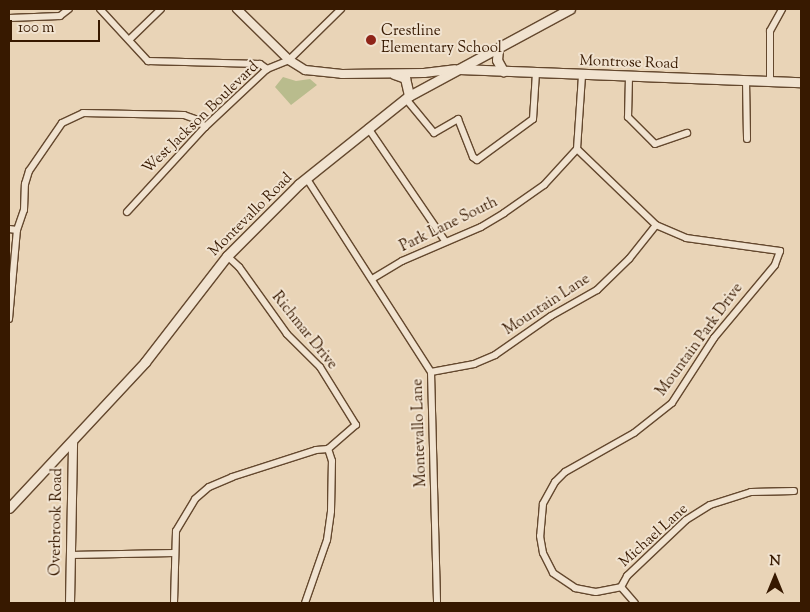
<!DOCTYPE html>
<html>
<head>
<meta charset="utf-8">
<style>
	body { margin:0 }
	#map { position:relative; width:810px; height:612px; overflow:hidden; background:#e9d4b7; font-family:"Sorts Mill Goudy",serif }
	div>[style] { position:absolute }
	[style*='--x'] { left:calc(var(--x)*1px); top:calc(var(--y)*1px); width:calc(var(--w)*1px); rotate:calc(var(--a)*1deg) }
	.green>* { inset:0; background:#b9bc8d }
	.roads { filter:drop-shadow(1px 0 #64482e) drop-shadow(-1px 0 #64482e) drop-shadow(0 1px #64482e) drop-shadow(0 -1px #64482e) }
	.minor>* { height:6px; margin:-3px; padding:0 3px; transform-origin:3px; border-radius:3px; background:#f1e3d0 }
	.tertiary>* { height:8px; margin:-4px; padding:0 4px; transform-origin:4px; border-radius:4px; background:#f1e3d0 }
	.secondary>* { height:9px; margin:-4.5px; padding:0 4.5px; transform-origin:4.5px; border-radius:4.5px; background:#f1e3d0 }
	.dots>* { width:14px; height:14px; translate:-50% -50%; box-sizing:border-box; border:2px solid #f1e3d0; border-radius:50% }
	span { translate:-50% -50%; white-space:nowrap; text-align:center; line-height:1.15; -webkit-text-stroke:4px #f1e3d0; paint-order:stroke }
	.poi-label { font-size:15px; color:#371900 }
	.left { translate:0 -50%; text-align:left }
	.street-label { font-size:15px; color:#371900 }
	.frame { position:absolute; inset:0; border:10px solid #371900; pointer-events:none }
	.north { position:absolute; left:750px; top:552px; width:50px; height:50px; -webkit-text-stroke:4px #f1e3d0; paint-order:stroke; rotate:0deg; font-size:14px; font-weight:700; line-height:20px; text-align:center; color:#371900 }
	.north::after { content:''; display:block; margin:auto; width:18px; height:22px; background:#371900; clip-path:polygon(50% 0,100% 100%,50% 72%,0 100%) }
	.scale { position:absolute; left:10px; top:20px; width:90px; height:22px; box-sizing:border-box; border:2px solid #371900; border-top:0; padding-left:6px; font-size:15px; line-height:18px; white-space:nowrap; color:#371900; -webkit-text-stroke:4px #f1e3d0; paint-order:stroke }
</style>
</head>
<body>
<div id="map">
	<div class="green">
		<div style="clip-path:polygon(283px 77px,296px 81px,310px 79px,317px 85px,291px 105px,275px 87px)"></div>
	</div>
	<div class="roads">
		<div class="minor">
			<div style="--x:100;--y:9;--w:71;--a:47.3"></div>
			<div style="--x:148;--y:61;--w:112;--a:1.5"></div>
			<div style="--x:260;--y:64;--w:9;--a:36"></div>
			<div style="--x:9;--y:18;--w:51;--a:-2.2"></div>
			<div style="--x:60;--y:16;--w:11;--a:-38"></div>
			<div style="--x:130;--y:39;--w:43;--a:-44.1"></div>
			<div style="--x:629;--y:77;--w:40;--a:91.4"></div>
			<div style="--x:628;--y:117;--w:38;--a:45"></div>
			<div style="--x:655;--y:144;--w:34;--a:-19"></div>
			<div style="--x:770;--y:79;--w:48;--a:-90"></div>
			<div style="--x:770;--y:31;--w:25;--a:-61"></div>
			<div style="--x:746;--y:80;--w:59;--a:89"></div>
			<div style="--x:406;--y:99;--w:44;--a:50.5"></div>
			<div style="--x:434;--y:133;--w:28;--a:-30"></div>
			<div style="--x:458;--y:119;--w:41;--a:68.5"></div>
			<div style="--x:473;--y:157;--w:5;--a:37"></div>
			<div style="--x:477;--y:160;--w:69;--a:-36.2"></div>
			<div style="--x:533;--y:119;--w:46;--a:-86.3"></div>
			<div style="--x:368;--y:128;--w:137;--a:55.7"></div>
			<div style="--x:577;--y:149;--w:110;--a:43.9"></div>
			<div style="--x:656;--y:225;--w:33;--a:23"></div>
			<div style="--x:686;--y:238;--w:95;--a:7.9"></div>
			<div style="--x:780;--y:251;--w:15;--a:110"></div>
			<div style="--x:775;--y:265;--w:95;--a:129.9"></div>
			<div style="--x:714;--y:338;--w:77;--a:122.9"></div>
			<div style="--x:672;--y:403;--w:48;--a:141.7"></div>
			<div style="--x:634;--y:433;--w:79;--a:150.5"></div>
			<div style="--x:565;--y:472;--w:14;--a:135"></div>
			<div style="--x:555;--y:482;--w:25;--a:119"></div>
			<div style="--x:543;--y:504;--w:32;--a:95"></div>
			<div style="--x:540;--y:536;--w:17;--a:80"></div>
			<div style="--x:543;--y:553;--w:22;--a:63"></div>
			<div style="--x:553;--y:573;--w:27;--a:34"></div>
			<div style="--x:575;--y:588;--w:21;--a:11"></div>
			<div style="--x:596;--y:592;--w:25;--a:-11"></div>
			<div style="--x:621;--y:587;--w:21;--a:49"></div>
			<div style="--x:577;--y:149;--w:73;--a:-86.1"></div>
			<div style="--x:307;--y:179;--w:229;--a:57.3"></div>
			<div style="--x:431;--y:372;--w:231;--a:88.5"></div>
			<div style="--x:127;--y:212;--w:115;--a:-47.5"></div>
			<div style="--x:205;--y:127;--w:85;--a:-43.1"></div>
			<div style="--x:267;--y:69;--w:24;--a:-22"></div>
			<div style="--x:289;--y:60;--w:73;--a:-44.4"></div>
			<div style="--x:9;--y:229;--w:8;--a:7"></div>
			<div style="--x:372;--y:279;--w:35;--a:-31"></div>
			<div style="--x:402;--y:261;--w:86;--a:-23.3"></div>
			<div style="--x:481;--y:227;--w:27;--a:-31"></div>
			<div style="--x:504;--y:213;--w:49;--a:-35"></div>
			<div style="--x:544;--y:185;--w:49;--a:-47.5"></div>
			<div style="--x:9;--y:319;--w:89;--a:-84.9"></div>
			<div style="--x:17;--y:230;--w:21;--a:-71"></div>
			<div style="--x:24;--y:210;--w:26;--a:-88"></div>
			<div style="--x:25;--y:184;--w:14;--a:-73"></div>
			<div style="--x:29;--y:171;--w:58;--a:-55.5"></div>
			<div style="--x:62;--y:123;--w:23;--a:-25"></div>
			<div style="--x:83;--y:113;--w:101;--a:1.1"></div>
			<div style="--x:184;--y:115;--w:15;--a:20"></div>
			<div style="--x:198;--y:120;--w:10;--a:45"></div>
			<div style="--x:431;--y:372;--w:44;--a:-10.5"></div>
			<div style="--x:474;--y:364;--w:23;--a:-23"></div>
			<div style="--x:495;--y:355;--w:68;--a:-34.9"></div>
			<div style="--x:551;--y:316;--w:53;--a:-29.5"></div>
			<div style="--x:597;--y:290;--w:45;--a:-44.1"></div>
			<div style="--x:629;--y:259;--w:43;--a:-51.5"></div>
			<div style="--x:70;--y:555;--w:104;--a:-1.1"></div>
			<div style="--x:621;--y:587;--w:13;--a:-61"></div>
			<div style="--x:627;--y:576;--w:81;--a:-43.5"></div>
			<div style="--x:686;--y:520;--w:28;--a:-32"></div>
			<div style="--x:710;--y:505;--w:43;--a:-17.6"></div>
			<div style="--x:751;--y:492;--w:43;--a:-1.3"></div>
			<div style="--x:174;--y:603;--w:72;--a:-88.4"></div>
			<div style="--x:176;--y:531;--w:37;--a:-59"></div>
			<div style="--x:195;--y:499;--w:18;--a:-41"></div>
			<div style="--x:209;--y:487;--w:25;--a:-23"></div>
			<div style="--x:232;--y:477;--w:88;--a:-17.8"></div>
			<div style="--x:316;--y:450;--w:12;--a:-5"></div>
			<div style="--x:328;--y:449;--w:37;--a:-41"></div>
			<div style="--x:356;--y:425;--w:68;--a:-121.8"></div>
			<div style="--x:320;--y:367;--w:47;--a:-135"></div>
			<div style="--x:287;--y:334;--w:82;--a:-125.6"></div>
			<div style="--x:239;--y:267;--w:16;--a:-137"></div>
			<div style="--x:305;--y:603;--w:67;--a:-70.8"></div>
			<div style="--x:327;--y:540;--w:29;--a:-82"></div>
			<div style="--x:331;--y:511;--w:50;--a:-88.9"></div>
			<div style="--x:332;--y:461;--w:13;--a:-108"></div>
		</div>
		<div class="tertiary">
			<div style="--x:237;--y:9;--w:73;--a:44.4"></div>
			<div style="--x:289;--y:60;--w:19;--a:32"></div>
			<div style="--x:305;--y:70;--w:37;--a:6"></div>
			<div style="--x:342;--y:74;--w:82;--a:-0.7"></div>
			<div style="--x:424;--y:73;--w:31;--a:-7"></div>
			<div style="--x:70;--y:603;--w:162;--a:-88.9"></div>
		</div>
		<div class="secondary">
			<div style="--x:498;--y:49;--w:11;--a:95"></div>
			<div style="--x:497;--y:60;--w:13;--a:61"></div>
			<div style="--x:459;--y:69;--w:342;--a:2.2"></div>
			<div style="--x:394;--y:74;--w:12;--a:20"></div>
			<div style="--x:405;--y:78;--w:18;--a:77"></div>
			<div style="--x:9;--y:508;--w:200;--a:-47"></div>
			<div style="--x:145;--y:362;--w:134;--a:-52.3"></div>
			<div style="--x:227;--y:256;--w:102;--a:-45"></div>
			<div style="--x:299;--y:184;--w:141;--a:-38.7"></div>
			<div style="--x:409;--y:96;--w:183;--a:-28.4"></div>
		</div>
	</div>
	<div class="dots">
		<div style="left:371px;top:40px;background:#8f2418"></div>
	</div>
	<div class="poi-label">
		<span class="left" style="left:381px;top:40px">Crestline<br>Elementary School</span>
	</div>
	<div class="street-label">
		<span style="left:629px;top:63px;rotate:2deg">Montrose Road</span>
		<span style="left:201px;top:118px;rotate:-44deg">West Jackson Boulevard</span>
		<span style="left:251px;top:215px;rotate:-45deg">Montevallo Road</span>
		<span style="left:449px;top:225px;rotate:-26deg">Park Lane South</span>
		<span style="left:547px;top:305px;rotate:-33deg">Mountain Lane</span>
		<span style="left:304px;top:331px;rotate:51deg">Richmar Drive</span>
		<span style="left:700px;top:340px;rotate:-54deg">Mountain Park Drive</span>
		<span style="left:420px;top:433px;rotate:-92deg">Montevallo Lane</span>
		<span style="left:57px;top:522px;rotate:-89deg">Overbrook Road</span>
		<span style="left:654px;top:536px;rotate:-42deg">Michael Lane</span>
	</div>
	<div class="frame"></div>
	<div class="north">N</div>
	<div class="scale">100 m</div>
</div>
</body>
</html>
